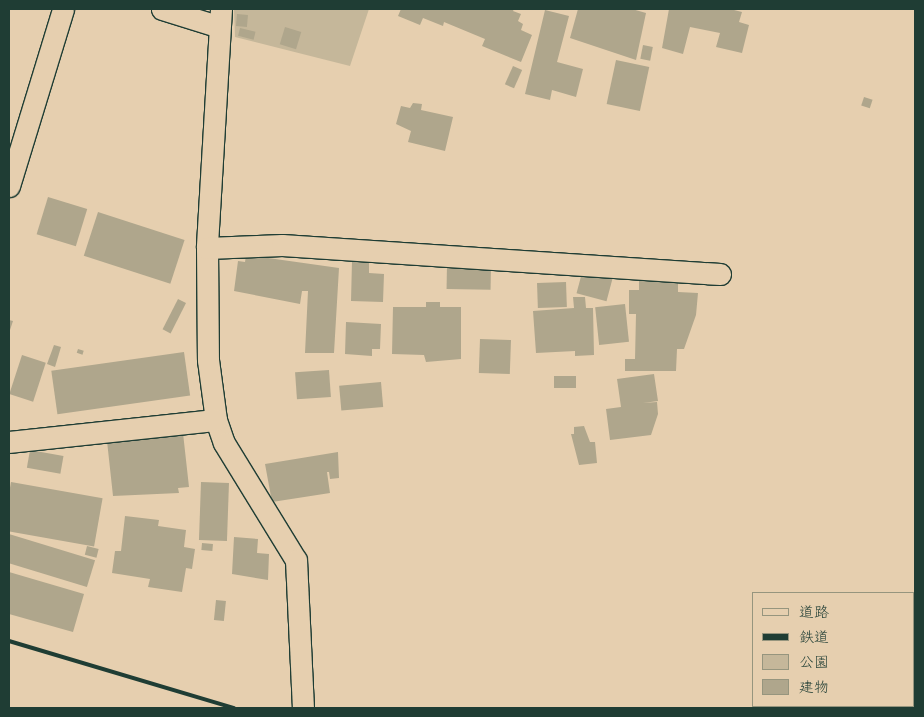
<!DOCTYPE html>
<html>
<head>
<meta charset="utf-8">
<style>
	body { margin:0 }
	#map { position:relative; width:924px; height:717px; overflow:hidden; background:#e6cfaf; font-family:Sriracha,"Klee One",sans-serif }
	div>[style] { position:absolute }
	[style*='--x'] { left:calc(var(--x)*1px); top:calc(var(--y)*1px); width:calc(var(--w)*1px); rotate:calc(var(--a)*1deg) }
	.green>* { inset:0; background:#c5b79a }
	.building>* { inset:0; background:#afa68c; transform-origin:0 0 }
	.roads { filter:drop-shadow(1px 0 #1f3d34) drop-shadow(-1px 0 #1f3d34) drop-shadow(0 1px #1f3d34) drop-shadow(0 -1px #1f3d34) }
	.street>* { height:21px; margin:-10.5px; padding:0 10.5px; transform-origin:10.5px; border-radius:10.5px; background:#e6cfaf }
	.rail>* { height:4px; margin:-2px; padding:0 2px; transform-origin:2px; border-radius:2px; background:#1f3d34 }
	span { translate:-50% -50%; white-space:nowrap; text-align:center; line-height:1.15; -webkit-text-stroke:4.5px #e6cfaf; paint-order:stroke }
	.frame { position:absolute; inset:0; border:10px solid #1f3d34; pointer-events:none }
	.legend { position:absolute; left:752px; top:592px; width:162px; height:115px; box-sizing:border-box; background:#e6cfaf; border:1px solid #96957e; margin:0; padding:6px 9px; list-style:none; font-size:15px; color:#1f3d34 }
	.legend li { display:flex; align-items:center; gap:10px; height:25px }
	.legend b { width:25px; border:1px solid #96957e }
</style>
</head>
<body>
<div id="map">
	<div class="green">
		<div style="clip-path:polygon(234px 9px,369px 9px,350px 66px,235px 37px)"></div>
	</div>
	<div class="building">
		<div style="clip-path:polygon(401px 9px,514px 9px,513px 11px,521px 14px,518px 21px,523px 24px,521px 30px,532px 35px,521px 62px,482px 46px,485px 39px,444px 22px,443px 26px,423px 18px,420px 25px,398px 16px)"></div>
		<div style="clip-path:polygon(578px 9px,632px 9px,646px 13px,636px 60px,570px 38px)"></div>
		<div style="clip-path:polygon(669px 9px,730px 9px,742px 12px,739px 22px,749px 25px,742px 53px,716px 47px,720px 33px,690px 27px,683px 54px,662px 48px)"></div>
		<div style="clip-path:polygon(545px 10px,569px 16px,557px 62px,583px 69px,576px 97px,552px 90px,550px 100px,525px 94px)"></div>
		<div style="left:237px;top:14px;width:11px;height:12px;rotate:5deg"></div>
		<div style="left:285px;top:27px;width:17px;height:18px;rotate:17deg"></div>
		<div style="left:240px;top:28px;width:16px;height:8px;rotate:14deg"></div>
		<div style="left:643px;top:45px;width:10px;height:14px;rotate:11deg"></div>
		<div style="left:616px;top:60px;width:34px;height:45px;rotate:12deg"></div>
		<div style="left:513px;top:66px;width:10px;height:20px;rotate:24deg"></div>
		<div style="left:864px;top:97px;width:9px;height:9px;rotate:18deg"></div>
		<div style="clip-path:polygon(413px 103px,422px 104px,421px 110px,453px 117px,445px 151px,408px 142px,411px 131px,396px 124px,401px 106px,410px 108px)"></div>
		<div style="left:48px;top:197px;width:41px;height:39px;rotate:17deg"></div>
		<div style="left:98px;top:212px;width:91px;height:46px;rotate:18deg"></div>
		<div style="clip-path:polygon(246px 255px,339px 268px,334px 353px,305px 353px,308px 291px,302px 291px,300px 304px,234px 291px,238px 261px,245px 262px)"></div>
		<div style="clip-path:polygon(352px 261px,369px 262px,369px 273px,384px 274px,383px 302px,351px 301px)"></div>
		<div style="left:447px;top:264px;width:44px;height:25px;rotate:1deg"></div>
		<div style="left:583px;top:269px;width:31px;height:25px;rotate:15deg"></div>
		<div style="clip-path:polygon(639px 280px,678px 281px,678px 292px,698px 293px,696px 315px,684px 349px,677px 349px,676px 371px,625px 371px,625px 359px,635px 359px,636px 314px,629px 314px,629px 290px,639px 290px)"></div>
		<div style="left:566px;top:282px;width:25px;height:29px;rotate:88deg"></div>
		<div style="clip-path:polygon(573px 297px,585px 297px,586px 308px,593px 308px,594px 355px,575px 356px,575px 351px,536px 353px,533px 311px,574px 308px)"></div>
		<div style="left:178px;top:299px;width:9px;height:34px;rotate:27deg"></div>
		<div style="clip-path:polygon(426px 302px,440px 302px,440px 307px,461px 307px,461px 359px,426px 362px,424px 355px,392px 354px,393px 307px,426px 307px)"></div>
		<div style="left:625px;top:304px;width:38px;height:30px;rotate:84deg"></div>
		<div style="clip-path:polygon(9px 320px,13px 321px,9px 333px)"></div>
		<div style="clip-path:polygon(346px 322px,381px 324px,380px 349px,372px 349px,372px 356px,345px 354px)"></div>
		<div style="left:480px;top:339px;width:31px;height:34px;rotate:2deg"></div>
		<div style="clip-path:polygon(54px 345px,61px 347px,55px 367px,47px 364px)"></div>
		<div style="left:78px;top:349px;width:6px;height:4px;rotate:18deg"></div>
		<div style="left:184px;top:352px;width:44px;height:134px;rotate:82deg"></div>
		<div style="left:22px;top:355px;width:25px;height:41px;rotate:18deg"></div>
		<div style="left:329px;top:370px;width:27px;height:34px;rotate:86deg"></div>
		<div style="clip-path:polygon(654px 374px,658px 401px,643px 403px,657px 402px,658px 414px,651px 435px,610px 440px,606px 409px,621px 407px,617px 379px)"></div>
		<div style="left:554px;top:376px;width:22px;height:12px"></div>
		<div style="left:381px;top:382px;width:25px;height:42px;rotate:85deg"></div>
		<div style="clip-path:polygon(584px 426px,590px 442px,595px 442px,597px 463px,579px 465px,571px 434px,574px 434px,574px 427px)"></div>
		<div style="clip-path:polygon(183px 433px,189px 487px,178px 488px,179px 493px,113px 496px,107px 441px)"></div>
		<div style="left:30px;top:450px;width:34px;height:18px;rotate:10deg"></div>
		<div style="clip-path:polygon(338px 452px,339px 478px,330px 479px,329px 472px,327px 472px,330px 493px,272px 502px,265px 464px)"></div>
		<div style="left:11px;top:482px;width:93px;height:49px;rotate:10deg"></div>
		<div style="left:201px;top:482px;width:28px;height:58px;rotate:2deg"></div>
		<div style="clip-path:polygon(125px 516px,159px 520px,158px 526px,186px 530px,184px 547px,195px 549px,192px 569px,186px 568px,182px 592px,148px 587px,150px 579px,112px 573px,115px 551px,121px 551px)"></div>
		<div style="left:9px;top:534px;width:90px;height:28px;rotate:17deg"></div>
		<div style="clip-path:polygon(234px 537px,258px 539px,257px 553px,269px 554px,268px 580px,232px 574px)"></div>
		<div style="left:202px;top:543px;width:11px;height:7px;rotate:5deg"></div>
		<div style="left:87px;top:546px;width:12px;height:9px;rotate:14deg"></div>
		<div style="clip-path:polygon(9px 572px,84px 594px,73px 632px,9px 614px)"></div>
		<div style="left:216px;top:600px;width:10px;height:20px;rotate:6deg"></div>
	</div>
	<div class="roads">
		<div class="street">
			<div style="--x:162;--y:9;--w:58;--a:17.2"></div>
			<div style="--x:221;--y:9;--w:239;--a:93.4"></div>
			<div style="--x:207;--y:248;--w:112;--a:89.5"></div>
			<div style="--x:208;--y:360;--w:61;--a:82.4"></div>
			<div style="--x:216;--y:420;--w:24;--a:71"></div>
			<div style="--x:224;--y:443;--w:137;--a:58.4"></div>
			<div style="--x:296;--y:560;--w:148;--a:87.3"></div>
			<div style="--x:9;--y:186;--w:185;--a:-73"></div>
			<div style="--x:207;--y:248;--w:75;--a:-2.3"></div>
			<div style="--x:282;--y:245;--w:439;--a:3.8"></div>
			<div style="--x:9;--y:442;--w:208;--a:-6.1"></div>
		</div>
	</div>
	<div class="rail">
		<div style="--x:9;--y:641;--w:235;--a:16.6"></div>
	</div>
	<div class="frame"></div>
	<ul class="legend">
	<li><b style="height:6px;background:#e6cfaf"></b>道路</li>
	<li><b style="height:6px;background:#1f3d34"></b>鉄道</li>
	<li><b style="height:14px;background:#c5b79a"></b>公園</li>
	<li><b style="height:14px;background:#afa68c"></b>建物</li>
	</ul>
</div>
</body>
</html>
